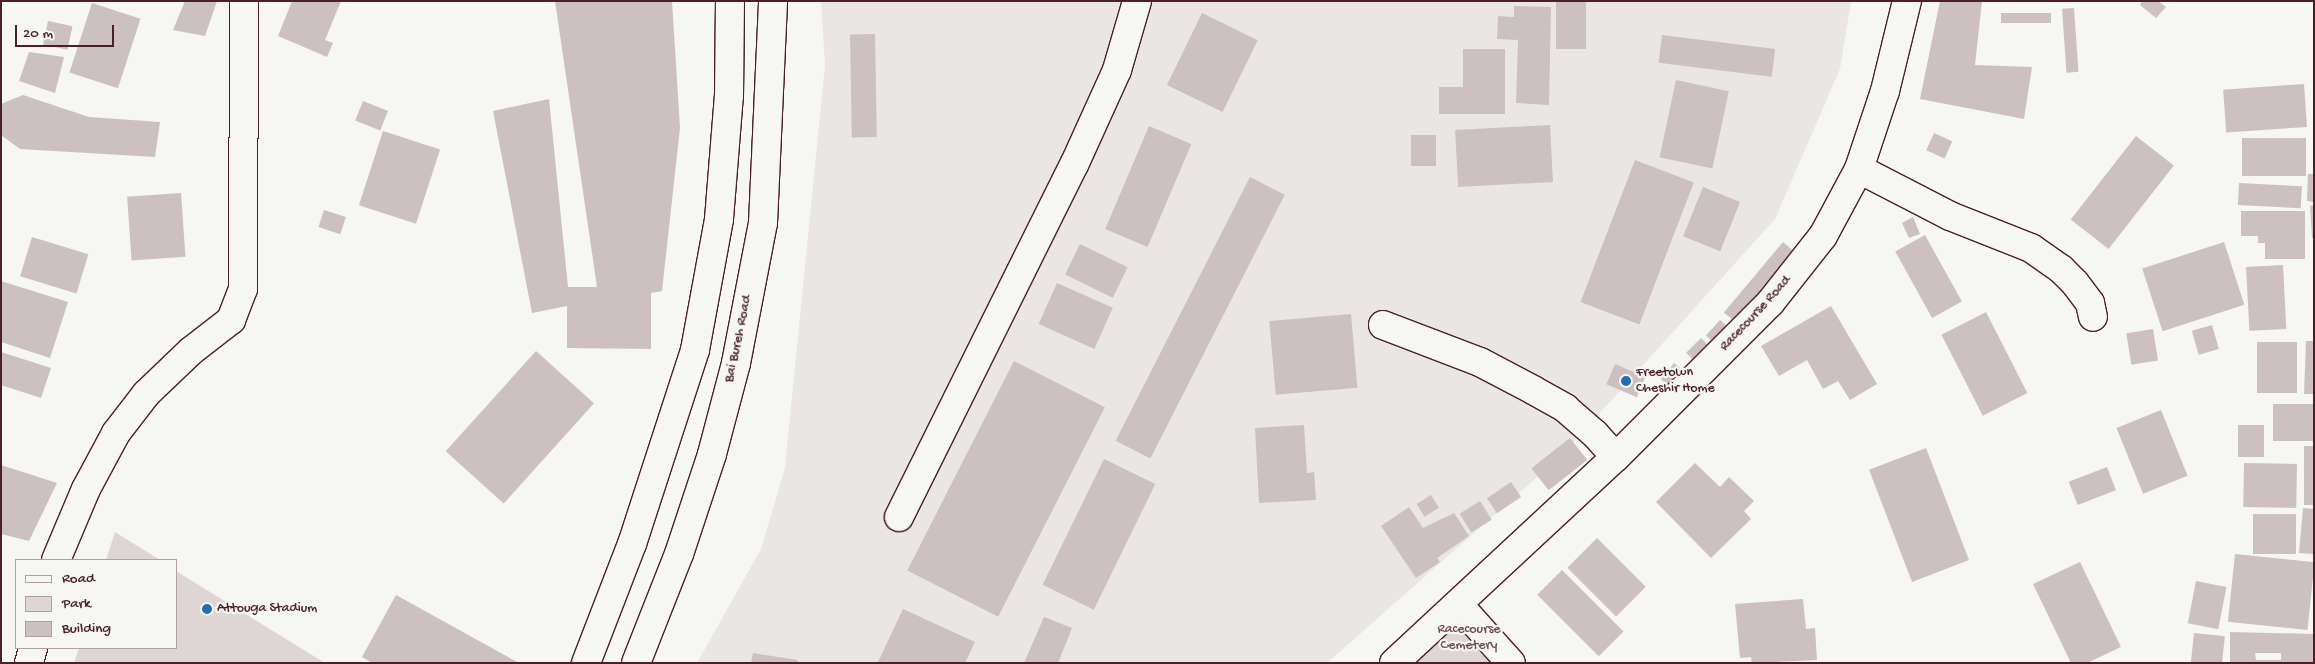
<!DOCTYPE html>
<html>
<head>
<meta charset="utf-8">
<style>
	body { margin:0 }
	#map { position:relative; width:2315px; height:664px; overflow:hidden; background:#f6f6f2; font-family:"Gochi Hand",sans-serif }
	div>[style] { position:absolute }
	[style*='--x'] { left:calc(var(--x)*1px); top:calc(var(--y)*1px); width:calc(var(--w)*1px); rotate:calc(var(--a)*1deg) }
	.built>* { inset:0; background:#e9e6e3 }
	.green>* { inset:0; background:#ddd6d5 }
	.building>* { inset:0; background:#ccc1c0; transform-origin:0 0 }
	.roads { filter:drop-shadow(1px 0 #4a1f2b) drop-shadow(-1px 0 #4a1f2b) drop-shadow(0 1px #4a1f2b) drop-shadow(0 -1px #4a1f2b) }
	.minor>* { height:28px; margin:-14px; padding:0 14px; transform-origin:14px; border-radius:14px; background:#f6f6f2 }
	.highway>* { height:28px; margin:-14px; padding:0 14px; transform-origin:14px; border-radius:14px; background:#f6f6f2 }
	.dots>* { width:14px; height:14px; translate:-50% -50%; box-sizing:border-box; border:2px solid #f6f6f2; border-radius:50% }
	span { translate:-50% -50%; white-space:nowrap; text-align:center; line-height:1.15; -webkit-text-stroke:4.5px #f6f6f2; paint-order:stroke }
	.street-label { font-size:14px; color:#4a1f2b }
	.poi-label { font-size:14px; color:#4a1f2b }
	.left { translate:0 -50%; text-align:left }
	.park-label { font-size:14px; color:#6f4d56 }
	.frame { position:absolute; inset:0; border:2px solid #4a1f2b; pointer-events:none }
	.legend { position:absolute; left:15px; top:559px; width:162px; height:90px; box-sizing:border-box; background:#f6f6f2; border:1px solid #b1a0a2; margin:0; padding:6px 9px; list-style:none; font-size:15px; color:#4a1f2b }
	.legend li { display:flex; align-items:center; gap:10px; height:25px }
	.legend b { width:25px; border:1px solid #b1a0a2 }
	.scale { position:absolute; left:15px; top:25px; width:99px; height:22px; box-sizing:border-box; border:2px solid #4a1f2b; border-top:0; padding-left:6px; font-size:15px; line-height:18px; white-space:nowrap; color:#4a1f2b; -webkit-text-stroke:4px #f6f6f2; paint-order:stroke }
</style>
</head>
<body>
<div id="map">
	<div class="built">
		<div style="clip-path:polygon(821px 1px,1851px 1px,1840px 69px,1775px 219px,1561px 456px,1327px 663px,697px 663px,761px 549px,785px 468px,825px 65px)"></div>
	</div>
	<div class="green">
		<div style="clip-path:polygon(115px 532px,160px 560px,106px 560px)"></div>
		<div style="clip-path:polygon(176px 571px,325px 663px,74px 663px,79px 648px,176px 648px)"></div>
		<div style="clip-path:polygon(1471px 604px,1526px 663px,1408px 663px)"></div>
	</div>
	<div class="building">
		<div style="clip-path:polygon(185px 1px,217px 1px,205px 36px,173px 30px)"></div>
		<div style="clip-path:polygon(292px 1px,341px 1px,325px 40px,333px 43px,327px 57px,278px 36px)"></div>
		<div style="clip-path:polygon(555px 1px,672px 1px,680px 128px,662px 291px,651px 293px,651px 349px,567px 348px,567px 306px,532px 313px,493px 111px,549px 99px,568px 287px,597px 287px)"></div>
		<div style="left:1556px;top:1px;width:30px;height:48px"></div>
		<div style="clip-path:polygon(1940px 1px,1982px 1px,1975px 65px,2032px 67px,2024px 119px,1920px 99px)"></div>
		<div style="clip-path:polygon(2142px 1px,2158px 1px,2166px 7px,2156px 18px,2140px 5px)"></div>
		<div style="left:92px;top:3px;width:51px;height:73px;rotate:18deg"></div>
		<div style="clip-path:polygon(1514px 6px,1551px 7px,1549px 105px,1516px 103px,1518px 40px,1497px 39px,1498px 16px,1514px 17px)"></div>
		<div style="left:2074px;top:8px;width:64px;height:12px;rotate:86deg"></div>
		<div style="left:1202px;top:13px;width:62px;height:80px;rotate:26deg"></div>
		<div style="left:2051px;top:13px;width:10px;height:50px;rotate:90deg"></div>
		<div style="left:48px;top:21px;width:25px;height:24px;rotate:12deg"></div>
		<div style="left:875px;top:34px;width:103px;height:25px;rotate:89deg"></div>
		<div style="left:1662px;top:35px;width:114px;height:28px;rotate:7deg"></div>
		<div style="clip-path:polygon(1463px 49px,1505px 49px,1505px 114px,1439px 114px,1439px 87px,1463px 87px)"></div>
		<div style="clip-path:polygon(29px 52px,64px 57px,55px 93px,19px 81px)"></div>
		<div style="left:1676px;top:80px;width:54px;height:79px;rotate:12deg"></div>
		<div style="left:2304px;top:84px;width:43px;height:81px;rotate:86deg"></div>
		<div style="clip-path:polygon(23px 95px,89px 117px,160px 122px,155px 157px,20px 149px,1px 135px,1px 104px)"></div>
		<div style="left:363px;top:101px;width:27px;height:21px;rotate:22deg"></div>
		<div style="left:1550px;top:125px;width:57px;height:95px;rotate:87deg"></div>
		<div style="left:1149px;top:126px;width:46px;height:112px;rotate:23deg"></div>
		<div style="left:383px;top:131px;width:60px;height:78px;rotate:18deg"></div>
		<div style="left:1934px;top:133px;width:20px;height:19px;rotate:24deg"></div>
		<div style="left:1411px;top:135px;width:25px;height:31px"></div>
		<div style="left:2136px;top:136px;width:48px;height:106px;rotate:38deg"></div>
		<div style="left:2242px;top:138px;width:64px;height:38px"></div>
		<div style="left:1635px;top:160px;width:63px;height:152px;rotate:21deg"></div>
		<div style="clip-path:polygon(2308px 174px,2314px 174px,2314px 202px,2307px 201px)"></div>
		<div style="left:1250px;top:177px;width:39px;height:296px;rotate:27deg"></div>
		<div style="left:2239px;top:183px;width:63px;height:22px;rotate:3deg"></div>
		<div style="left:1703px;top:187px;width:40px;height:53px;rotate:22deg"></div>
		<div style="left:181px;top:193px;width:64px;height:54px;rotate:86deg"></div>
		<div style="clip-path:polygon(2314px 205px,2314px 238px,2312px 238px,2310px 206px)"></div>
		<div style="left:324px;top:210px;width:23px;height:18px;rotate:18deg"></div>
		<div style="clip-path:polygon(2241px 211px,2305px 211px,2305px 259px,2265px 259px,2265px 243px,2258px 243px,2258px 236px,2241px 236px)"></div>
		<div style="clip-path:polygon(1913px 217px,1920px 234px,1909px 238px,1902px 223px)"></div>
		<div style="left:1925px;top:235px;width:76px;height:34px;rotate:61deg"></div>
		<div style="left:32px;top:237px;width:59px;height:41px;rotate:17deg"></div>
		<div style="left:1783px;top:242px;width:17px;height:92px;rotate:40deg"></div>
		<div style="left:2224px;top:242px;width:66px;height:86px;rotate:72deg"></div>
		<div style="left:1080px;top:244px;width:53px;height:34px;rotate:26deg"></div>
		<div style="left:2283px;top:265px;width:64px;height:37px;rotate:87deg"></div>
		<div style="clip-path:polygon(1px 281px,68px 302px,50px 358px,1px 342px)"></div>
		<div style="left:1057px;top:283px;width:61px;height:45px;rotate:24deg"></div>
		<div style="clip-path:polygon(1831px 306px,1877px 384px,1850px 400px,1838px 381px,1823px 389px,1807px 360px,1779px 376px,1761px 346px)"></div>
		<div style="left:1986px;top:312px;width:91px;height:50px;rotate:63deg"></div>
		<div style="left:1351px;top:314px;width:74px;height:82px;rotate:85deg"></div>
		<div style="left:1720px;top:320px;width:12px;height:21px;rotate:42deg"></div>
		<div style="left:2212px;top:325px;width:25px;height:21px;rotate:74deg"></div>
		<div style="left:2153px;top:329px;width:32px;height:27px;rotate:81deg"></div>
		<div style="left:1701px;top:338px;width:13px;height:21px;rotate:45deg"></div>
		<div style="clip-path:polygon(2306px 341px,2314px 341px,2314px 394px,2304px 394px)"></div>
		<div style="left:2257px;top:342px;width:40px;height:51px"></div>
		<div style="left:536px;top:351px;width:78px;height:135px;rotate:42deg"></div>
		<div style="clip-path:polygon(1px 352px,51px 368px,41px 398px,1px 385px)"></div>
		<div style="left:1014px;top:361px;width:102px;height:235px;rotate:27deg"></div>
		<div style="left:1674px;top:363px;width:14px;height:21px;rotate:39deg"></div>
		<div style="left:1615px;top:364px;width:33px;height:22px;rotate:23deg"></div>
		<div style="left:2273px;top:404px;width:41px;height:37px"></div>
		<div style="left:2161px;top:410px;width:71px;height:48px;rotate:68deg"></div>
		<div style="clip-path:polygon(1304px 425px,1307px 473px,1314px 472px,1316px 500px,1259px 503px,1255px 428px)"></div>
		<div style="left:2238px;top:425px;width:26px;height:32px"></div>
		<div style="left:1570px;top:438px;width:28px;height:49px;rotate:52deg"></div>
		<div style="left:2304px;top:446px;width:10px;height:59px"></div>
		<div style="left:1926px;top:448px;width:120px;height:61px;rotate:69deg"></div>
		<div style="left:1104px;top:459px;width:57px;height:140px;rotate:26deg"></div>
		<div style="clip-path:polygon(1695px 463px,1720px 487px,1729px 477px,1754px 501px,1744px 511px,1751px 519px,1711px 558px,1656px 502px)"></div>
		<div style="left:2244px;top:463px;width:53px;height:44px;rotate:1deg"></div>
		<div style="clip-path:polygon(1px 465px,57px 483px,29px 541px,1px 534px)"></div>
		<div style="left:2107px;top:467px;width:25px;height:41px;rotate:69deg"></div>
		<div style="left:1511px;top:482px;width:18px;height:29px;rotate:56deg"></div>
		<div style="left:1431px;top:495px;width:15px;height:17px;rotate:58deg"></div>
		<div style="left:1480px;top:501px;width:22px;height:24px;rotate:58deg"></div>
		<div style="clip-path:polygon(1409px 507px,1423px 528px,1454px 513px,1469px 536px,1437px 558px,1440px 562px,1416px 578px,1381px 526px)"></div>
		<div style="clip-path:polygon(2303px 508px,2314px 509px,2314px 554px,2299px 553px)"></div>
		<div style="left:2253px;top:514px;width:43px;height:40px"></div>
		<div style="left:1597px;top:538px;width:69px;height:42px;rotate:45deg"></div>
		<div style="left:2235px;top:554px;width:80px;height:68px;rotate:6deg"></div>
		<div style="clip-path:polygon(2080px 562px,2121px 647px,2087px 663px,2071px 663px,2033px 584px)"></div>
		<div style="left:1562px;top:570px;width:87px;height:35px;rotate:45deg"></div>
		<div style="left:2196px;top:581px;width:31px;height:43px;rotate:11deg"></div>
		<div style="clip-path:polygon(396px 595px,519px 663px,372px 663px,362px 657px)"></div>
		<div style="clip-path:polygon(1803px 599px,1806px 629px,1815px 628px,1817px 660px,1752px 663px,1751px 657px,1740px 658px,1735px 604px)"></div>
		<div style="clip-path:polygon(903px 609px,975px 642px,965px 663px,878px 662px)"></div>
		<div style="clip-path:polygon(1044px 617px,1072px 628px,1058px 663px,1024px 663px)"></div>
		<div style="clip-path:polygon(evenodd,2230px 632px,2314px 634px,2314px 663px,2230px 663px,2230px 632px,2255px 653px,2281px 653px,2281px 660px,2256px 660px,2255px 653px)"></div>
		<div style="left:2194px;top:633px;width:31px;height:30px;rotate:6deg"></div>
		<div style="clip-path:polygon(753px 653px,798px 660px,797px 663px,751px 663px)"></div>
	</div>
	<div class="roads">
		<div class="minor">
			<div style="--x:1859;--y:169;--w:102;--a:27.3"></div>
			<div style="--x:1950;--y:216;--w:87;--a:21.6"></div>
			<div style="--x:2031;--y:248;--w:37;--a:35"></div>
			<div style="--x:2061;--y:269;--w:20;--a:45"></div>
			<div style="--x:2075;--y:283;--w:25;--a:53"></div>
			<div style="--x:2090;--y:303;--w:14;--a:78"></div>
			<div style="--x:1383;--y:325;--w:104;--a:20.9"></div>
			<div style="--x:1480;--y:362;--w:60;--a:27.8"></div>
			<div style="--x:1533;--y:390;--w:37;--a:29"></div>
			<div style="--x:1565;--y:408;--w:40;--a:41"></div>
			<div style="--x:1595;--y:434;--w:31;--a:48"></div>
			<div style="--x:899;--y:517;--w:393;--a:-63.6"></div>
			<div style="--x:1074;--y:165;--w:104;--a:-65.6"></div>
			<div style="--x:1117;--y:70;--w:72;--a:-73.8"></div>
			<div style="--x:56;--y:560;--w:77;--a:-67.1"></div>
			<div style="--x:86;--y:489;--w:64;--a:-61.8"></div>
			<div style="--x:116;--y:433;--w:49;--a:-52.4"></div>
			<div style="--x:146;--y:394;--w:62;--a:-43.7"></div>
			<div style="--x:191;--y:351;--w:51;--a:-37.8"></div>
			<div style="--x:231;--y:320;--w:33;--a:-69"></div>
			<div style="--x:243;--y:289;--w:288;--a:-89.8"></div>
			<div style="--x:1458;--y:604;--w:79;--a:48.1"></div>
			<div style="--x:29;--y:663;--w:16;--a:-75"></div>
			<div style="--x:1394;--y:663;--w:303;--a:-42.9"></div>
			<div style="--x:1616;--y:457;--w:218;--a:-45"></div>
			<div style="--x:1770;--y:303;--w:85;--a:-51.7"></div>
			<div style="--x:1823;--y:236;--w:76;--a:-61.8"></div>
			<div style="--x:1859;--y:169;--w:82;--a:-71.6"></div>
			<div style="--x:1885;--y:91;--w:93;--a:-76.3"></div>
		</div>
		<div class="highway">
			<div style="--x:586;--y:663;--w:128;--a:-68.9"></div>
			<div style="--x:632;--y:544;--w:204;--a:-72"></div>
			<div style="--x:695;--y:350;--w:133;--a:-79.6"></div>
			<div style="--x:719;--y:219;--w:123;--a:-85.4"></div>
			<div style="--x:729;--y:96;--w:95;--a:-89.4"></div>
			<div style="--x:636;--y:663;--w:117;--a:-68.5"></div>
			<div style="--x:679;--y:554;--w:105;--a:-71.7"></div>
			<div style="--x:712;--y:454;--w:94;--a:-75.2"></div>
			<div style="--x:736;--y:363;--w:143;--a:-79.1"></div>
			<div style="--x:763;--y:223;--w:222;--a:-87.4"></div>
		</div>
	</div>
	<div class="dots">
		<div style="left:1626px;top:381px;background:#1f6fb2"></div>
		<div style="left:207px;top:609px;background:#1f6fb2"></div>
	</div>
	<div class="street-label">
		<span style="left:1756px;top:314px;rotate:-47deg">Racecourse Road</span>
		<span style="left:739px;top:339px;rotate:-78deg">Bai Bureh Road</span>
	</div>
	<div class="poi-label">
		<span class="left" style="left:1636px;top:381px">Freetown<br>Cheshir Home</span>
		<span class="left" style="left:217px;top:609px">Attouga Stadium</span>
	</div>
	<div class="park-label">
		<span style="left:1469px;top:638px">Racecourse<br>Cemetery</span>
	</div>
	<div class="frame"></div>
	<ul class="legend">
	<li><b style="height:6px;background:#f6f6f2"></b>Road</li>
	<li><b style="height:14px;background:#ddd6d5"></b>Park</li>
	<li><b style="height:14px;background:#ccc1c0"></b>Building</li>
	</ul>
	<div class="scale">20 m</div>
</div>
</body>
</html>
